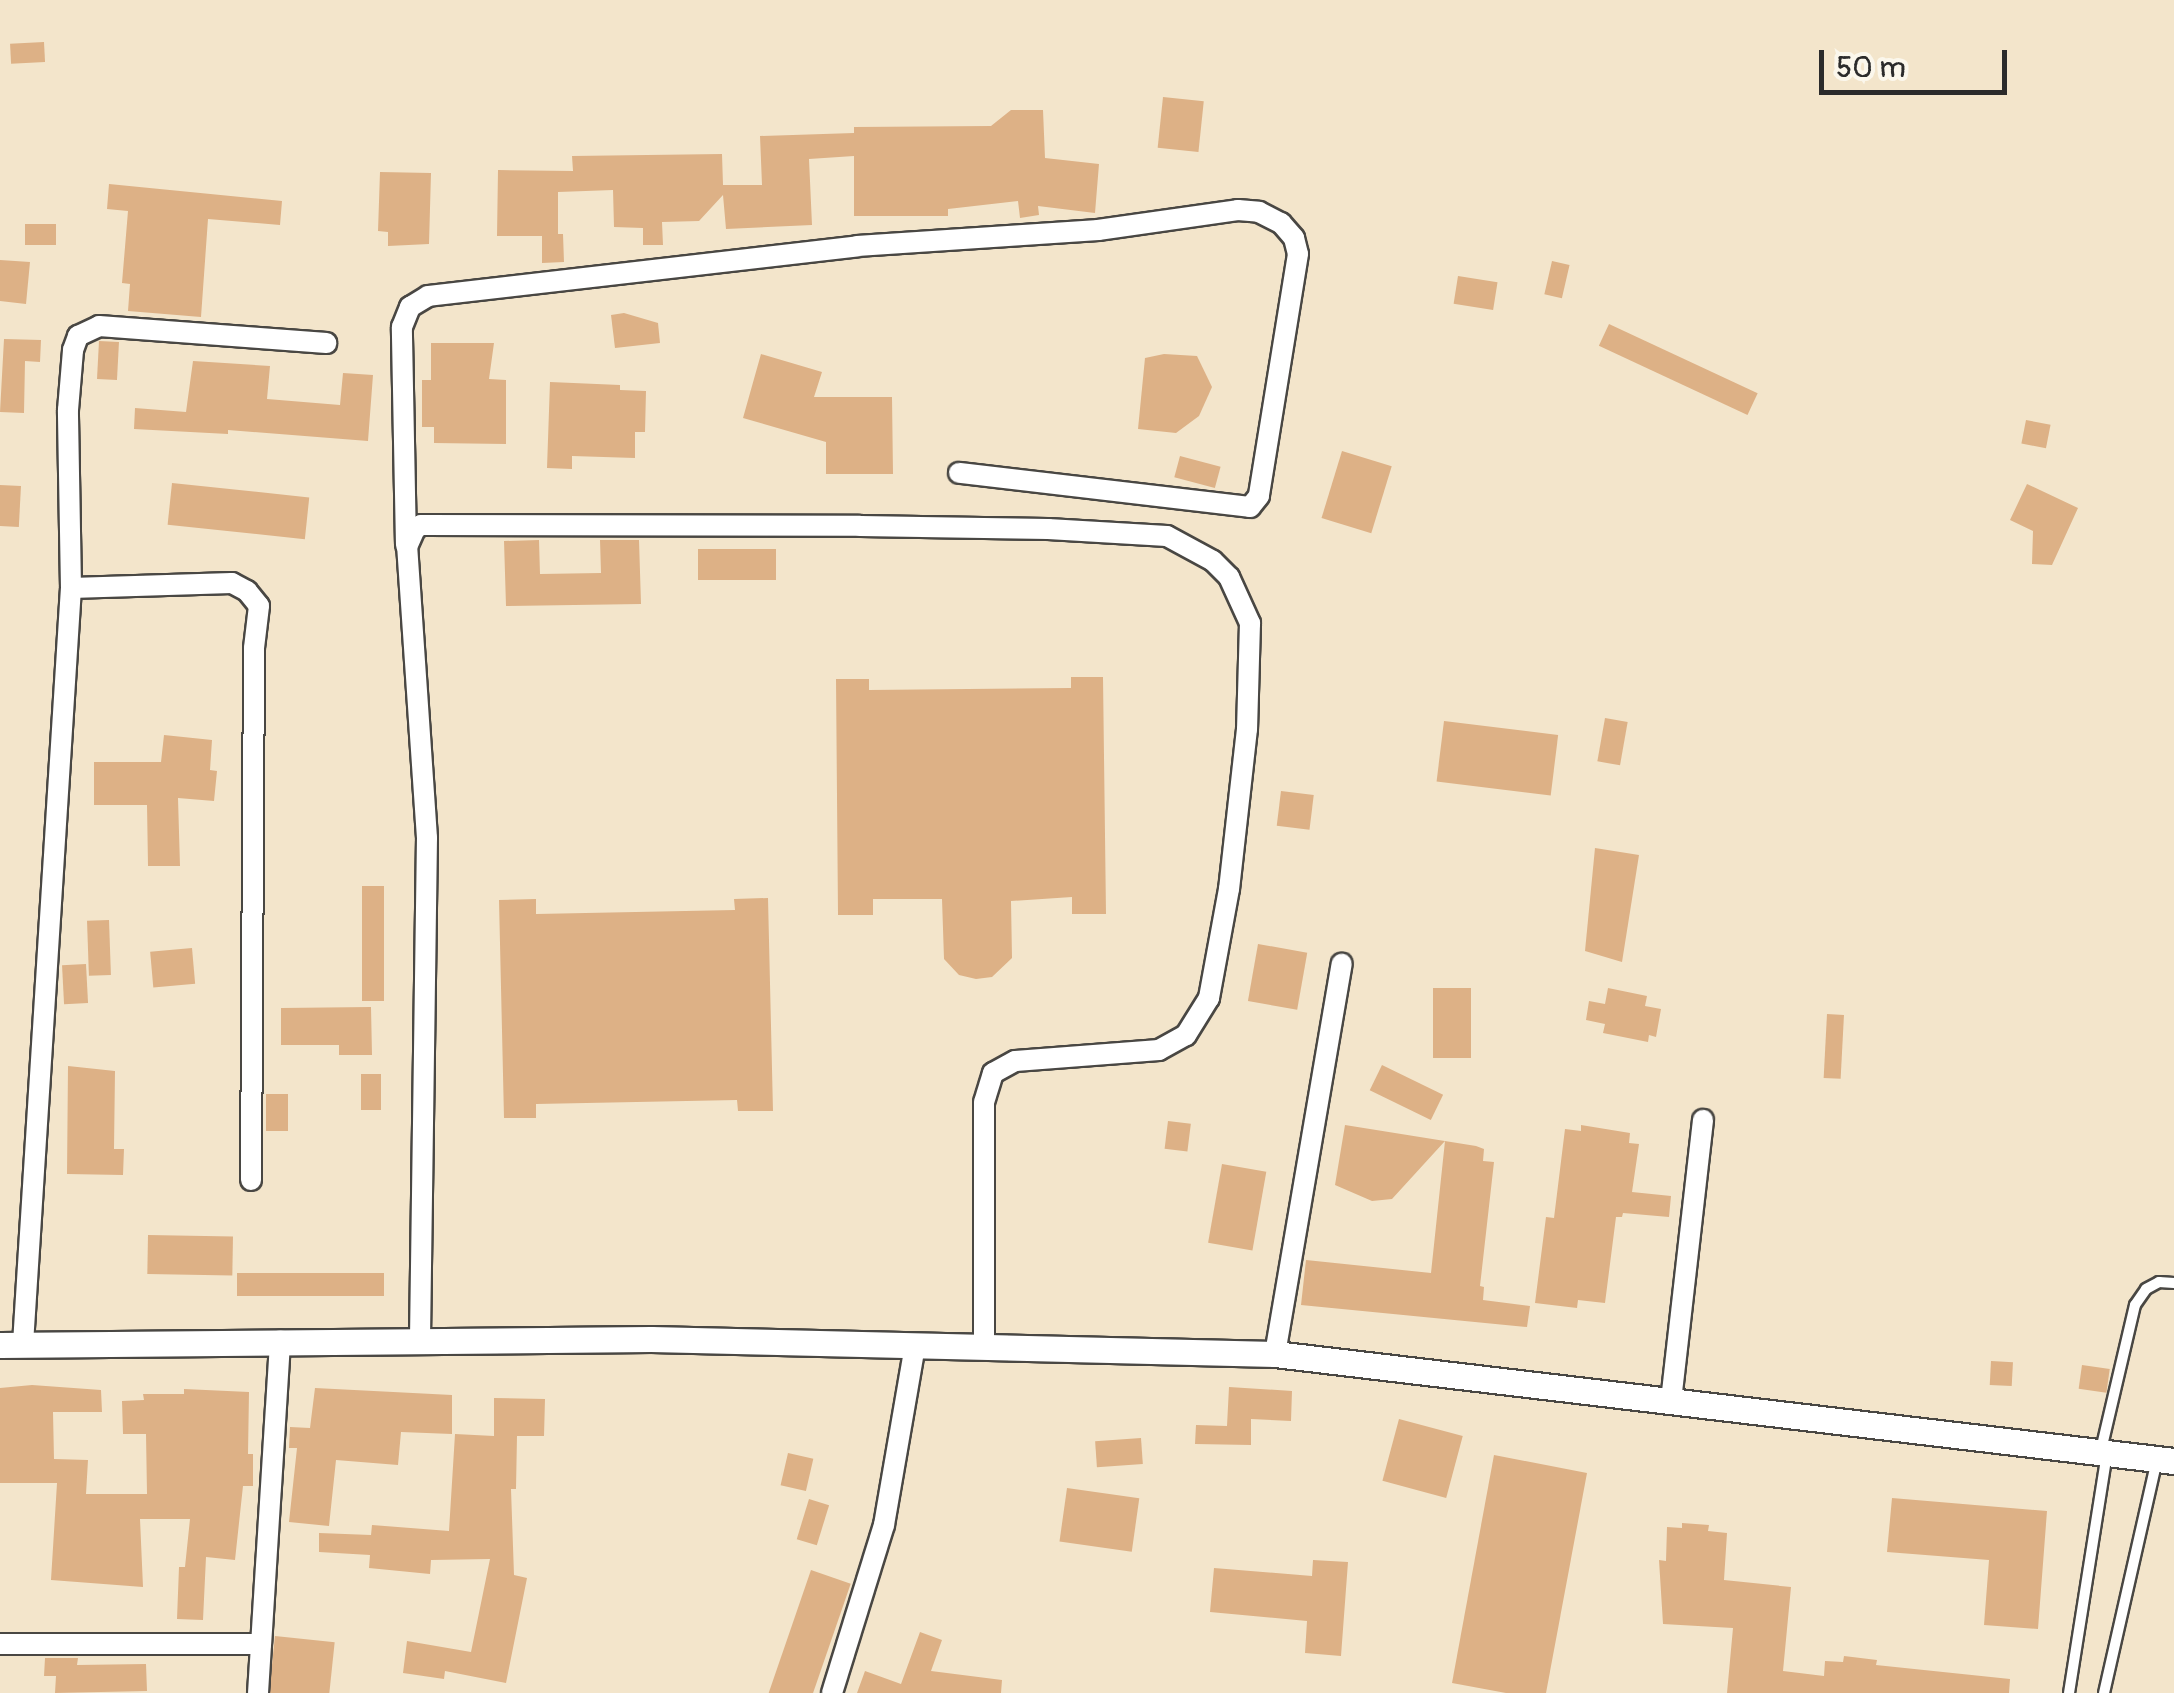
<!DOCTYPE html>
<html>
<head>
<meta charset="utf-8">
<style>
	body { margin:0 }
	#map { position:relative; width:2174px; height:1693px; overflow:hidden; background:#f3e5cb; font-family:Pangolin,sans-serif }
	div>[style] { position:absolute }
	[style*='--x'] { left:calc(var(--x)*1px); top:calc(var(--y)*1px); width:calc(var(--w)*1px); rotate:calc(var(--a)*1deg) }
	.building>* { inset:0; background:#ddb186; transform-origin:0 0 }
	.roads { filter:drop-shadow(2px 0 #494743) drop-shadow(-2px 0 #494743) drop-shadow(0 2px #494743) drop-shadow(0 -2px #494743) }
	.service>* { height:10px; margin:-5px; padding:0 5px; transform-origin:5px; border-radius:5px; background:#fff }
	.minor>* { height:20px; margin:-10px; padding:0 10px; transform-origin:10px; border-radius:10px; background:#fff }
	.tertiary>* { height:25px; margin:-12.5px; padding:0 12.5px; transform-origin:12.5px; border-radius:12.5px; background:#fff }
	span { translate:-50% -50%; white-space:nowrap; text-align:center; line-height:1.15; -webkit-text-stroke:10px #fbf7ec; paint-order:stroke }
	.scale { position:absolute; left:1819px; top:50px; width:188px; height:45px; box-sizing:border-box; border:5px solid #2b2b2b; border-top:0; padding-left:12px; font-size:30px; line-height:35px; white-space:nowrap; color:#2b2b2b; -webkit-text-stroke:8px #fbf7ec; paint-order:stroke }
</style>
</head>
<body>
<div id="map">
	<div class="building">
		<div style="left:44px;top:42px;width:20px;height:34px;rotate:87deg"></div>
		<div style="left:1163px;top:97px;width:41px;height:51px;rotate:6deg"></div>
		<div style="clip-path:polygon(1011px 110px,1043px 110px,1045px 158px,1099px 164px,1095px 213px,1038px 206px,1039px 215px,1020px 218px,1018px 201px,948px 209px,948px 216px,854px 216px,854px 156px,809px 159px,812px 225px,726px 229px,723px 195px,699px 221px,662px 222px,663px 245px,643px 245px,643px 228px,614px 227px,613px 190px,558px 192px,558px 234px,563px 234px,564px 262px,542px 263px,542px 236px,497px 236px,498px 170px,573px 171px,572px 156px,722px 154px,723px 185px,762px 185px,760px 136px,854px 133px,854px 127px,991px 126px)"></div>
		<div style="clip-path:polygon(380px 172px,431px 173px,429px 244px,388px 246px,388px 232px,378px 231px)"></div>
		<div style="clip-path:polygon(109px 184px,282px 201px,280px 225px,208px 219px,201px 317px,128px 311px,130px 284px,122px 283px,128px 211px,107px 209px)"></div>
		<div style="left:56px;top:224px;width:21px;height:31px;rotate:90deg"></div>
		<div style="clip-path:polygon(0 260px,30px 262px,26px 304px,0 301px)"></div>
		<div style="left:1552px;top:261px;width:18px;height:34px;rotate:13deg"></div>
		<div style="left:1458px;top:276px;width:40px;height:28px;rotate:9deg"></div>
		<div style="clip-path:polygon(624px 313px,658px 323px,660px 343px,615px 348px,611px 315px)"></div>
		<div style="left:1609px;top:324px;width:164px;height:24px;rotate:25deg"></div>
		<div style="clip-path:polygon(4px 339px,41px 340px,40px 362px,25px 361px,24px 413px,0 412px)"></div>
		<div style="left:99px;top:341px;width:20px;height:38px;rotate:3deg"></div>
		<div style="clip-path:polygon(431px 343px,494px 343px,489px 379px,506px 380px,506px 444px,434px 443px,434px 427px,422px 427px,422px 380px,431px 380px)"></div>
		<div style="clip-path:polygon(761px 354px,822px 372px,814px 397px,892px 397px,893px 474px,826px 474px,826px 442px,743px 418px)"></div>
		<div style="clip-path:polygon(1164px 354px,1197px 356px,1212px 387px,1199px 416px,1176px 433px,1138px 429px,1145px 358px)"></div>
		<div style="clip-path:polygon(193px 361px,270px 366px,267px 399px,340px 405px,343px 373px,373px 375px,368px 441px,228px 430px,228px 434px,134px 429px,135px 408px,186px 412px)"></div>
		<div style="clip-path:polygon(550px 382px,620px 385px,620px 390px,646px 391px,645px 432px,635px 432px,635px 458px,572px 456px,572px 469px,547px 468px)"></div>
		<div style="left:2026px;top:420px;width:25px;height:24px;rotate:11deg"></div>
		<div style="left:1342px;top:451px;width:52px;height:70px;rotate:17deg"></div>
		<div style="left:1180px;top:456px;width:42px;height:22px;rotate:15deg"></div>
		<div style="left:172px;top:483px;width:138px;height:42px;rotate:6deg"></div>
		<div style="clip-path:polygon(2027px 484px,2078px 508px,2052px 565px,2032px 564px,2033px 531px,2010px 520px)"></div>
		<div style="left:0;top:485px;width:21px;height:41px;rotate:3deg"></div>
		<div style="clip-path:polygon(539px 540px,540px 574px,601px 573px,600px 540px,639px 540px,641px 604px,506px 606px,504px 541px)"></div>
		<div style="left:698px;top:549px;width:78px;height:31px"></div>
		<div style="clip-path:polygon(1071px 677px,1103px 677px,1106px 914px,1072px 914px,1072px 897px,1011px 901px,1012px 958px,992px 977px,976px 979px,959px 975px,944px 959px,942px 899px,873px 899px,873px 915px,838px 915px,836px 679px,869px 679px,869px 690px,1071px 688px)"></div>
		<div style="left:1605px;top:718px;width:23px;height:44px;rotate:10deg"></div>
		<div style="left:1444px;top:721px;width:115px;height:61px;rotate:7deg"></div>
		<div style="clip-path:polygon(164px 735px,212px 740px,210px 770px,217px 771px,214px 801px,178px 798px,180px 866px,148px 866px,147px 805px,94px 805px,94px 762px,161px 762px)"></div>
		<div style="left:1281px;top:791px;width:33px;height:35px;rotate:7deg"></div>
		<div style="clip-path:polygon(1595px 848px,1639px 855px,1622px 962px,1585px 951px)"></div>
		<div style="left:362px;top:886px;width:22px;height:115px"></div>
		<div style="clip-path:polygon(768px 898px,773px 1111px,738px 1111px,737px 1100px,536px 1104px,536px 1118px,504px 1118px,499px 900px,536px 899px,536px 914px,735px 910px,734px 899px)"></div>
		<div style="left:109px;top:920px;width:55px;height:22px;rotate:88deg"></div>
		<div style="left:1258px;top:944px;width:50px;height:58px;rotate:10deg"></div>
		<div style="left:192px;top:948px;width:36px;height:42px;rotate:85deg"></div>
		<div style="left:86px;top:964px;width:39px;height:24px;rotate:87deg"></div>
		<div style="left:1433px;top:988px;width:38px;height:70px"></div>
		<div style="clip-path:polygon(1608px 988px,1647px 996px,1645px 1006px,1661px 1009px,1656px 1037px,1649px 1035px,1648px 1042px,1603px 1033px,1605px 1024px,1586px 1020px,1589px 1001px,1605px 1004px)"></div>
		<div style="clip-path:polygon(371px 1007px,372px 1055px,339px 1055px,339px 1045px,281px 1045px,281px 1008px)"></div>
		<div style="left:1827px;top:1014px;width:17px;height:64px;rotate:3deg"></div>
		<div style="left:1382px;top:1065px;width:68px;height:28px;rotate:26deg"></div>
		<div style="clip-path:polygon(68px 1066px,115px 1071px,114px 1149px,124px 1149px,123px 1175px,67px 1174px)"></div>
		<div style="left:361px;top:1074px;width:20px;height:36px"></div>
		<div style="left:266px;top:1094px;width:22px;height:37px"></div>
		<div style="left:1168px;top:1121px;width:23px;height:28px;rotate:7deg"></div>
		<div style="clip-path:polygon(1345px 1125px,1476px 1146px,1484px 1149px,1483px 1161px,1494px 1162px,1480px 1286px,1484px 1287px,1483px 1300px,1530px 1306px,1527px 1327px,1301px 1305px,1306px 1260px,1431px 1273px,1445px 1141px,1392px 1199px,1372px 1201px,1335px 1185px)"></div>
		<div style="clip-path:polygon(1581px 1125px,1630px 1133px,1629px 1143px,1639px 1144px,1632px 1192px,1671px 1196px,1669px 1217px,1623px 1213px,1622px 1217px,1616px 1217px,1605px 1303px,1578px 1300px,1577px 1308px,1535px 1303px,1546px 1217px,1554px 1218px,1565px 1129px,1581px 1131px)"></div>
		<div style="left:1222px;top:1164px;width:45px;height:80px;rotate:10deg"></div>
		<div style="left:148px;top:1235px;width:85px;height:39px;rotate:1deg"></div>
		<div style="left:384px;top:1273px;width:23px;height:147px;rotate:90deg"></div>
		<div style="left:1991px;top:1361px;width:22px;height:24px;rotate:3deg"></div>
		<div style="left:2082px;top:1365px;width:28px;height:24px;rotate:8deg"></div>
		<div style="clip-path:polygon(32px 1385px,101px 1390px,102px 1412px,53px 1412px,54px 1459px,88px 1460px,86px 1494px,147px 1494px,146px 1434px,123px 1434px,122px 1401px,144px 1400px,143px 1394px,184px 1394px,184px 1389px,249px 1392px,248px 1454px,253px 1454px,253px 1486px,243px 1486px,235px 1560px,206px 1557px,203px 1620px,177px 1619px,179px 1567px,185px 1567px,190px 1519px,140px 1519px,143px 1587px,51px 1580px,57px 1483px,0 1483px,0 1388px)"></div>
		<div style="clip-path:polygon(1229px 1387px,1292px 1391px,1291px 1421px,1251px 1419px,1251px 1445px,1195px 1444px,1196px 1425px,1227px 1426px)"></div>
		<div style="clip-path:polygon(315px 1388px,452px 1395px,452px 1434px,401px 1432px,398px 1465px,336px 1460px,329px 1526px,289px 1522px,297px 1448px,289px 1448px,290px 1427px,310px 1428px)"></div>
		<div style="clip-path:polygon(494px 1398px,545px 1399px,544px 1436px,517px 1436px,516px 1489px,511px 1489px,514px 1575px,527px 1578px,506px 1683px,445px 1671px,444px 1679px,403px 1673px,407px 1641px,471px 1652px,490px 1559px,431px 1560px,430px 1574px,369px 1568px,370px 1555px,319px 1552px,319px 1533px,371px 1535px,372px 1525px,449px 1531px,455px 1434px,494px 1436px)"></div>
		<div style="left:1399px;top:1419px;width:66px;height:64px;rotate:15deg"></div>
		<div style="left:1141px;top:1438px;width:26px;height:46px;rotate:86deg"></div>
		<div style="left:788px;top:1453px;width:26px;height:33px;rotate:13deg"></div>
		<div style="clip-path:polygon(1494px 1455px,1587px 1473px,1546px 1693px,1506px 1693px,1452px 1683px)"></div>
		<div style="left:1067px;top:1488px;width:73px;height:54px;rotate:8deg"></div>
		<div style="clip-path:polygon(1892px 1498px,2047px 1511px,2038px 1629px,1984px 1625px,1989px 1560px,1887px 1552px)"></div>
		<div style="left:809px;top:1499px;width:21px;height:42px;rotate:17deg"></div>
		<div style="clip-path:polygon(1682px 1523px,1709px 1525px,1708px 1531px,1727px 1533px,1724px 1580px,1791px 1587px,1783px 1671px,1824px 1676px,1825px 1661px,1843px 1662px,1844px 1656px,1877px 1660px,1876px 1665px,2010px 1679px,2009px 1693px,1727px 1693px,1733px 1628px,1663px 1624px,1659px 1560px,1666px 1561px,1667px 1527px,1682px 1528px)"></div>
		<div style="clip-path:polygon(1313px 1560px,1348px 1562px,1341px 1656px,1305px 1653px,1307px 1621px,1210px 1612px,1214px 1568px,1312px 1576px)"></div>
		<div style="left:811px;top:1570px;width:42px;height:130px;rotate:19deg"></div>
		<div style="clip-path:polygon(920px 1632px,942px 1640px,931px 1671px,1002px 1680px,1001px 1693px,857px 1693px,865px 1671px,901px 1684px)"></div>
		<div style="left:275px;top:1636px;width:60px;height:57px;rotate:6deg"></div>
		<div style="clip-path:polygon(45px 1658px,78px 1658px,77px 1665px,146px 1664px,147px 1691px,55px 1693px,56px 1676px,44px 1676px)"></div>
	</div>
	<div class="roads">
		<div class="service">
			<div style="--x:2101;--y:1450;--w:149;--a:-76.8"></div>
			<div style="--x:2135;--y:1305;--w:19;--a:-55"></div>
			<div style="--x:2146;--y:1289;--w:15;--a:-28"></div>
			<div style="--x:2159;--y:1282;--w:15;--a:4"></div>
			<div style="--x:2069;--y:1693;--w:243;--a:-81"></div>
			<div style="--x:2104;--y:1693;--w:240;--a:-77.2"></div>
		</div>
		<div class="minor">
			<div style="--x:406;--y:545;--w:218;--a:-91.1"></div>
			<div style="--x:402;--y:327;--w:22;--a:-68"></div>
			<div style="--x:410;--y:307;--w:21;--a:-31"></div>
			<div style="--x:428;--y:296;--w:432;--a:-6.6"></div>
			<div style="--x:857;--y:246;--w:242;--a:-3.8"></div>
			<div style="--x:1098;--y:230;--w:141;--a:-8.1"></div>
			<div style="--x:1238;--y:210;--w:21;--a:5"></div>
			<div style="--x:1259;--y:212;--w:25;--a:27"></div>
			<div style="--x:1281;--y:223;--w:20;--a:49"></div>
			<div style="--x:1294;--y:238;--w:16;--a:76"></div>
			<div style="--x:1298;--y:254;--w:245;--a:99.2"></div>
			<div style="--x:1259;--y:496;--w:14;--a:129"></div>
			<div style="--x:1250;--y:507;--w:293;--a:-173.3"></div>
			<div style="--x:71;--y:588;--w:161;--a:-1.8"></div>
			<div style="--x:232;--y:583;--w:17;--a:28"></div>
			<div style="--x:247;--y:591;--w:19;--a:51"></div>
			<div style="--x:259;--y:606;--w:42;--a:96.8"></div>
			<div style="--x:254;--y:648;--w:532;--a:90.32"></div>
			<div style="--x:420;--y:1338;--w:500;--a:-89.2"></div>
			<div style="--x:427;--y:838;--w:292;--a:-93.9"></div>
			<div style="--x:407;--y:547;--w:20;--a:-66"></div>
			<div style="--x:415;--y:529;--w:7;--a:-34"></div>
			<div style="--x:421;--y:525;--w:439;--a:0.1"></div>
			<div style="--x:860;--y:526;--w:188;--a:0.9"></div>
			<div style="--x:1048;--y:529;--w:119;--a:3.4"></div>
			<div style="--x:1167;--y:536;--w:52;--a:28.5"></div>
			<div style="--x:1213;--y:561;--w:23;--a:45"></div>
			<div style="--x:1229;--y:577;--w:51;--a:65.5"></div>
			<div style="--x:1250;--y:623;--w:106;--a:91.6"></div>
			<div style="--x:1247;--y:729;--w:161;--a:96.4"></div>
			<div style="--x:1229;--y:889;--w:111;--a:100.4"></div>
			<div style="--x:1209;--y:998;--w:44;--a:121.9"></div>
			<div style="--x:1186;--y:1035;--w:31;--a:151"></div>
			<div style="--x:1159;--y:1050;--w:144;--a:175.6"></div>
			<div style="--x:1015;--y:1061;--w:25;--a:151"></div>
			<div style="--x:993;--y:1073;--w:30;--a:107"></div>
			<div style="--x:984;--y:1102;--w:243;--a:90"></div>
			<div style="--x:23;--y:1344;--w:758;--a:-86.37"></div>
			<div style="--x:71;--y:588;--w:178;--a:-91"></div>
			<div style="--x:68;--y:410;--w:60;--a:-85.2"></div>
			<div style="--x:73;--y:350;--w:15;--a:-70"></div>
			<div style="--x:78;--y:336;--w:23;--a:-25"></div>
			<div style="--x:99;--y:326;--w:228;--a:4.3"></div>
			<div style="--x:1275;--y:1354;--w:396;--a:-80.3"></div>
			<div style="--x:1671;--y:1401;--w:283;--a:-83.5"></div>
			<div style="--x:0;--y:1644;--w:261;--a:0"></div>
			<div style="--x:258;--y:1693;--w:353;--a:-86.4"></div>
			<div style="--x:832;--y:1693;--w:176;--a:-72.8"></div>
			<div style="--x:884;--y:1525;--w:183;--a:-80.2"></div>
		</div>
		<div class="tertiary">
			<div style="--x:0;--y:1345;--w:651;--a:-0.53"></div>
			<div style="--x:651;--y:1339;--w:624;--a:1.38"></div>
			<div style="--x:1275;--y:1354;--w:905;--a:6.79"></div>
		</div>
	</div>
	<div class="scale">50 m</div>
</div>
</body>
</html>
